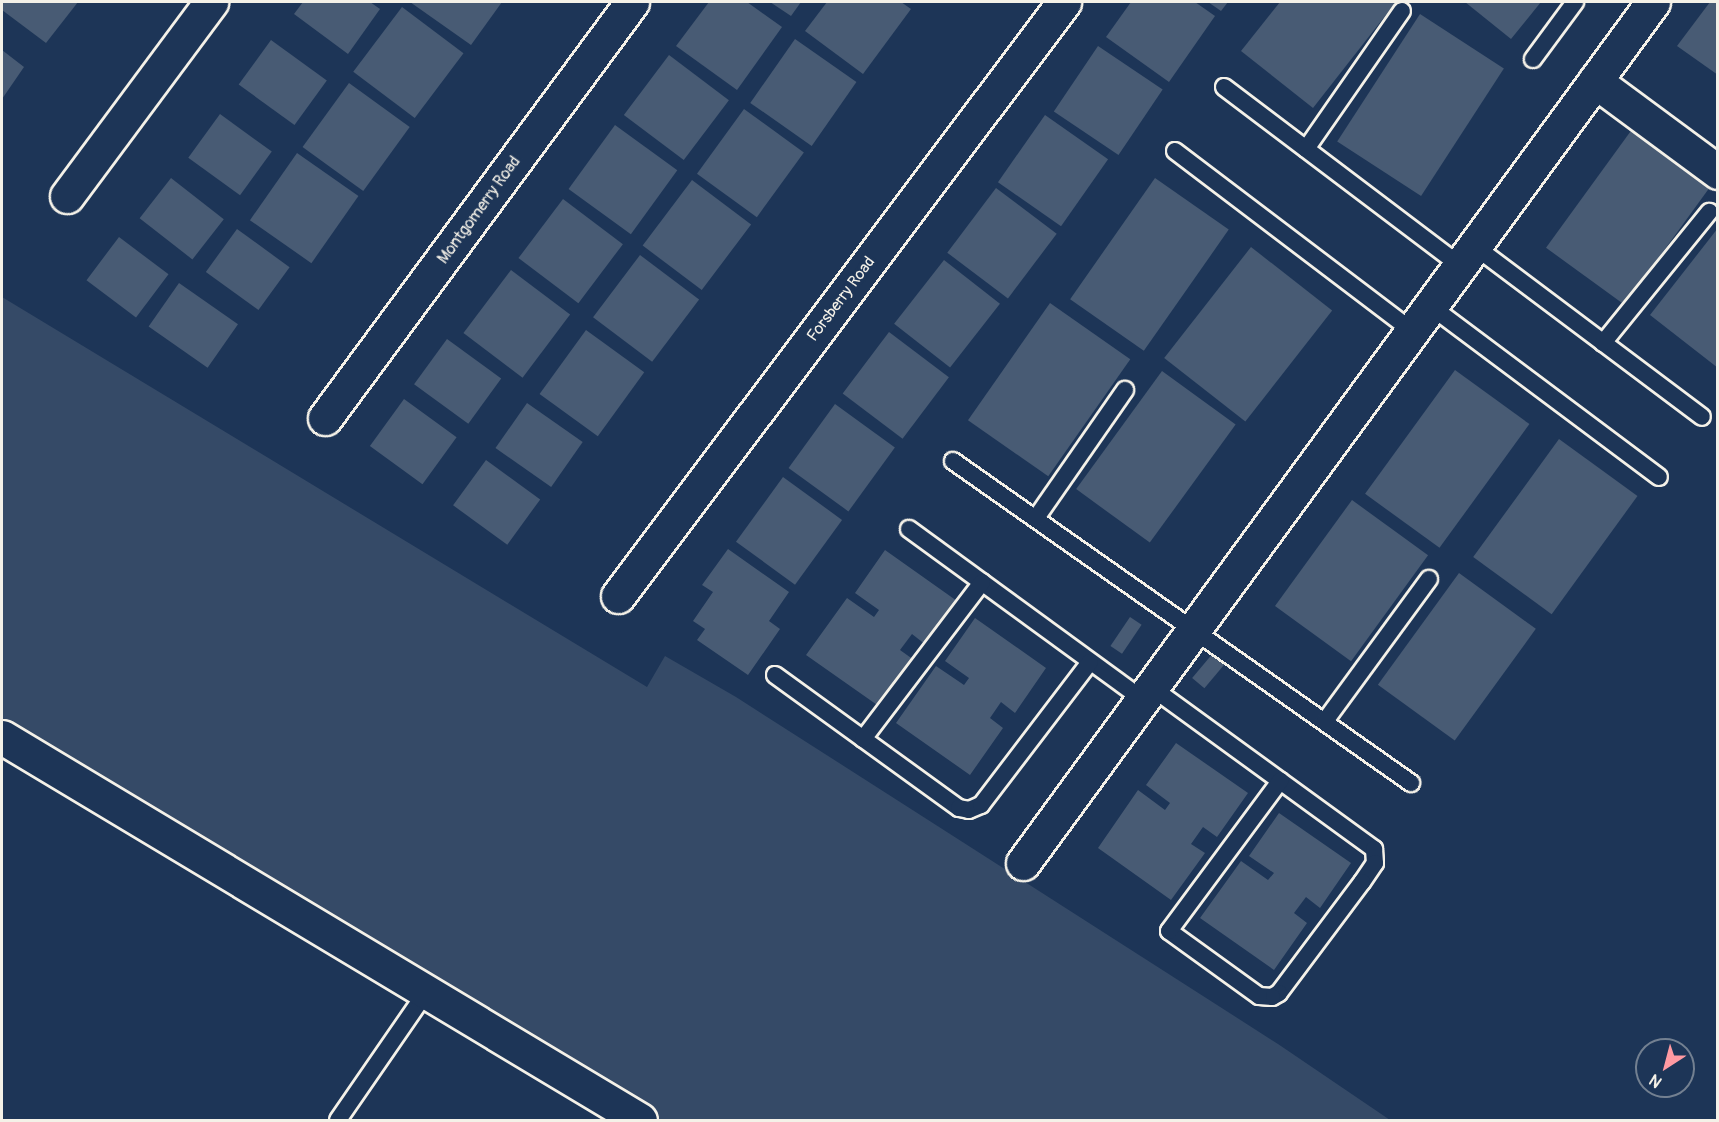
<!DOCTYPE html>
<html>
<head>
<meta charset="utf-8">
<style>
	body { margin:0 }
	#map { position:relative; width:1719px; height:1122px; overflow:hidden; background:#1d3557; font-family:Pangolin,sans-serif }
	div>[style] { position:absolute }
	[style*='--x'] { left:calc(var(--x)*1px); top:calc(var(--y)*1px); width:calc(var(--w)*1px); rotate:calc(var(--a)*1deg) }
	.green>* { inset:0; background:#354a67 }
	.building>* { inset:0; background:#485b74; transform-origin:0 0 }
	.roads { filter:drop-shadow(2px 0 #f4f1e8) drop-shadow(-2px 0 #f4f1e8) drop-shadow(0 2px #f4f1e8) drop-shadow(0 -2px #f4f1e8) }
	.service>* { height:16px; margin:-8px; padding:0 8px; transform-origin:8px; border-radius:8px; background:#1d3557 }
	.minor>* { height:33px; margin:-16.5px; padding:0 16.5px; transform-origin:16.5px; border-radius:16.5px; background:#1d3557 }
	.tertiary>* { height:33px; margin:-16.5px; padding:0 16.5px; transform-origin:16.5px; border-radius:16.5px; background:#1d3557 }
	span { translate:-50% -50%; white-space:nowrap; text-align:center; line-height:1.15; -webkit-text-stroke:6px #1d3557; paint-order:stroke }
	.street-label { font-size:16px; color:#f4f1e8 }
	.frame { position:absolute; inset:0; border:3px solid #f4f1e8; pointer-events:none }
	.north { position:absolute; left:1635px; top:1038px; width:60px; height:60px; box-sizing:border-box; background:#1d3557; border:2px solid #738091; border-radius:50%; rotate:216deg; font-size:16px; font-weight:700; line-height:24px; text-align:center; color:#f4f1e8 }
	.north::after { content:''; display:block; margin:auto; width:21px; height:27px; background:#ff9aa2; clip-path:polygon(50% 0,100% 100%,50% 72%,0 100%) }
</style>
</head>
<body>
<div id="map">
	<div class="green">
		<div style="clip-path:polygon(2px 297px,647px 687px,665px 656px,736px 697px,1278px 1044px,1390px 1120px,629px 1120px,2px 736px)"></div>
	</div>
	<div class="building">
		<div style="clip-path:polygon(2px 2px,78px 2px,46px 43px,2px 10px)"></div>
		<div style="clip-path:polygon(303px 2px,370px 2px,380px 9px,348px 54px,294px 14px)"></div>
		<div style="clip-path:polygon(410px 2px,502px 2px,471px 45px)"></div>
		<div style="clip-path:polygon(709px 2px,747px 2px,782px 27px,737px 90px,676px 46px)"></div>
		<div style="clip-path:polygon(770px 2px,801px 2px,791px 16px)"></div>
		<div style="clip-path:polygon(827px 2px,901px 2px,911px 9px,863px 74px,805px 31px)"></div>
		<div style="clip-path:polygon(1131px 2px,1195px 2px,1215px 16px,1169px 82px,1106px 37px)"></div>
		<div style="clip-path:polygon(1208px 2px,1228px 2px,1221px 11px)"></div>
		<div style="clip-path:polygon(1280px 2px,1396px 2px,1313px 108px,1241px 51px)"></div>
		<div style="clip-path:polygon(1465px 2px,1541px 2px,1511px 39px)"></div>
		<div style="clip-path:polygon(1710px 2px,1718px 2px,1718px 75px,1677px 46px)"></div>
		<div style="left:402px;top:7px;width:77px;height:81px;rotate:37deg"></div>
		<div style="left:1420px;top:14px;width:100px;height:152px;rotate:33deg"></div>
		<div style="left:795px;top:39px;width:75px;height:78px;rotate:35deg"></div>
		<div style="left:271px;top:40px;width:69px;height:55px;rotate:36deg"></div>
		<div style="left:1098px;top:46px;width:78px;height:79px;rotate:34deg"></div>
		<div style="clip-path:polygon(2px 50px,24px 67px,2px 99px)"></div>
		<div style="left:669px;top:55px;width:75px;height:75px;rotate:37deg"></div>
		<div style="left:349px;top:83px;width:75px;height:79px;rotate:36deg"></div>
		<div style="left:744px;top:109px;width:74px;height:80px;rotate:36deg"></div>
		<div style="left:220px;top:114px;width:64px;height:54px;rotate:36deg"></div>
		<div style="left:1045px;top:115px;width:77px;height:82px;rotate:35deg"></div>
		<div style="left:615px;top:125px;width:77px;height:79px;rotate:36deg"></div>
		<div style="left:1633px;top:128px;width:97px;height:148px;rotate:36deg"></div>
		<div style="left:297px;top:153px;width:75px;height:82px;rotate:35deg"></div>
		<div style="left:171px;top:178px;width:67px;height:51px;rotate:38deg"></div>
		<div style="left:1155px;top:178px;width:90px;height:148px;rotate:35deg"></div>
		<div style="left:692px;top:180px;width:74px;height:82px;rotate:37deg"></div>
		<div style="left:996px;top:188px;width:76px;height:81px;rotate:37deg"></div>
		<div style="left:563px;top:199px;width:75px;height:74px;rotate:37deg"></div>
		<div style="clip-path:polygon(1718px 228px,1718px 368px,1650px 315px)"></div>
		<div style="left:237px;top:229px;width:65px;height:53px;rotate:36deg"></div>
		<div style="left:119px;top:237px;width:62px;height:54px;rotate:37deg"></div>
		<div style="left:1251px;top:247px;width:103px;height:141px;rotate:38deg"></div>
		<div style="left:640px;top:255px;width:74px;height:78px;rotate:37deg"></div>
		<div style="left:944px;top:260px;width:71px;height:81px;rotate:38deg"></div>
		<div style="left:511px;top:270px;width:74px;height:79px;rotate:37deg"></div>
		<div style="left:179px;top:283px;width:72px;height:53px;rotate:35deg"></div>
		<div style="left:1050px;top:303px;width:98px;height:143px;rotate:35deg"></div>
		<div style="left:586px;top:330px;width:72px;height:79px;rotate:36deg"></div>
		<div style="left:889px;top:332px;width:75px;height:77px;rotate:37deg"></div>
		<div style="left:447px;top:339px;width:67px;height:56px;rotate:36deg"></div>
		<div style="left:1455px;top:370px;width:92px;height:153px;rotate:36deg"></div>
		<div style="left:1162px;top:371px;width:91px;height:146px;rotate:36deg"></div>
		<div style="left:404px;top:399px;width:65px;height:58px;rotate:36deg"></div>
		<div style="left:527px;top:403px;width:68px;height:55px;rotate:35deg"></div>
		<div style="left:835px;top:404px;width:74px;height:79px;rotate:36deg"></div>
		<div style="left:1559px;top:439px;width:97px;height:146px;rotate:36deg"></div>
		<div style="left:486px;top:460px;width:67px;height:56px;rotate:36deg"></div>
		<div style="left:783px;top:477px;width:73px;height:80px;rotate:36deg"></div>
		<div style="left:1352px;top:500px;width:94px;height:131px;rotate:36deg"></div>
		<div style="clip-path:polygon(728px 549px,789px 592px,769px 621px,780px 629px,748px 675px,697px 640px,705px 629px,693px 621px,713px 592px,702px 585px)"></div>
		<div style="clip-path:polygon(885px 550px,957px 601px,926px 645px,912px 634px,900px 650px,914px 660px,880px 707px,806px 655px,847px 598px,874px 617px,879px 610px,855px 593px)"></div>
		<div style="left:1459px;top:573px;width:95px;height:138px;rotate:36deg"></div>
		<div style="left:1130px;top:617px;width:14px;height:35px;rotate:34deg"></div>
		<div style="clip-path:polygon(975px 618px,1046px 668px,1015px 713px,1001px 702px,990px 718px,1003px 728px,970px 775px,896px 723px,936px 666px,964px 685px,969px 678px,945px 661px)"></div>
		<div style="left:1214px;top:652px;width:16px;height:34px;rotate:40deg"></div>
		<div style="clip-path:polygon(1176px 743px,1248px 793px,1217px 837px,1203px 827px,1191px 844px,1205px 853px,1171px 900px,1098px 848px,1138px 790px,1165px 810px,1170px 803px,1146px 785px)"></div>
		<div style="clip-path:polygon(1279px 813px,1351px 863px,1320px 908px,1306px 897px,1294px 913px,1307px 923px,1274px 970px,1200px 918px,1241px 861px,1268px 880px,1274px 873px,1249px 856px)"></div>
	</div>
	<div class="roads">
		<div class="service">
			<div style="--x:1533;--y:59;--w:71;--a:-53.6"></div>
			<div style="--x:1224;--y:87;--w:295;--a:37.1"></div>
			<div style="--x:1306;--y:149;--w:168;--a:-55.2"></div>
			<div style="--x:1175;--y:151;--w:296;--a:37.2"></div>
			<div style="--x:1473;--y:245;--w:286;--a:36.9"></div>
			<div style="--x:1429;--y:305;--w:287;--a:36.8"></div>
			<div style="--x:1603;--y:343;--w:169;--a:-51"></div>
			<div style="--x:953;--y:461;--w:560;--a:35.11"></div>
			<div style="--x:1036;--y:518;--w:156;--a:-55.2"></div>
			<div style="--x:909;--y:529;--w:288;--a:36.1"></div>
			<div style="--x:775;--y:675;--w:227;--a:35.9"></div>
			<div style="--x:959;--y:808;--w:10;--a:11"></div>
			<div style="--x:969;--y:810;--w:13;--a:-23"></div>
			<div style="--x:981;--y:805;--w:180;--a:-52.7"></div>
			<div style="--x:1151;--y:687;--w:276;--a:36"></div>
			<div style="--x:1374;--y:849;--w:14;--a:86"></div>
			<div style="--x:1375;--y:863;--w:23;--a:124"></div>
			<div style="--x:1362;--y:882;--w:139;--a:126.8"></div>
			<div style="--x:1279;--y:993;--w:8;--a:150"></div>
			<div style="--x:1272;--y:997;--w:13;--a:-176"></div>
			<div style="--x:1259;--y:996;--w:111;--a:-144.2"></div>
			<div style="--x:1169;--y:931;--w:187;--a:-53.5"></div>
			<div style="--x:1325;--y:721;--w:176;--a:-53.8"></div>
			<div style="--x:863;--y:739;--w:197;--a:-52.8"></div>
			<div style="--x:338;--y:1120;--w:153;--a:-55.4"></div>
		</div>
		<div class="minor">
			<div style="--x:1595;--y:81;--w:153;--a:36.5"></div>
			<div style="--x:67;--y:196;--w:242;--a:-53.4"></div>
			<div style="--x:325;--y:418;--w:517;--a:-53.57"></div>
			<div style="--x:618;--y:596;--w:743;--a:-53.1"></div>
			<div style="--x:1023;--y:863;--w:1067;--a:-53.81"></div>
		</div>
		<div class="tertiary">
			<div style="--x:2;--y:737;--w:744;--a:30.98"></div>
		</div>
	</div>
	<div class="street-label">
		<span style="left:479px;top:210px;rotate:-54deg">Montgomerry Road</span>
		<span style="left:841px;top:299px;rotate:-53deg">Forsberry Road</span>
	</div>
	<div class="frame"></div>
	<div class="north">N</div>
</div>
</body>
</html>
